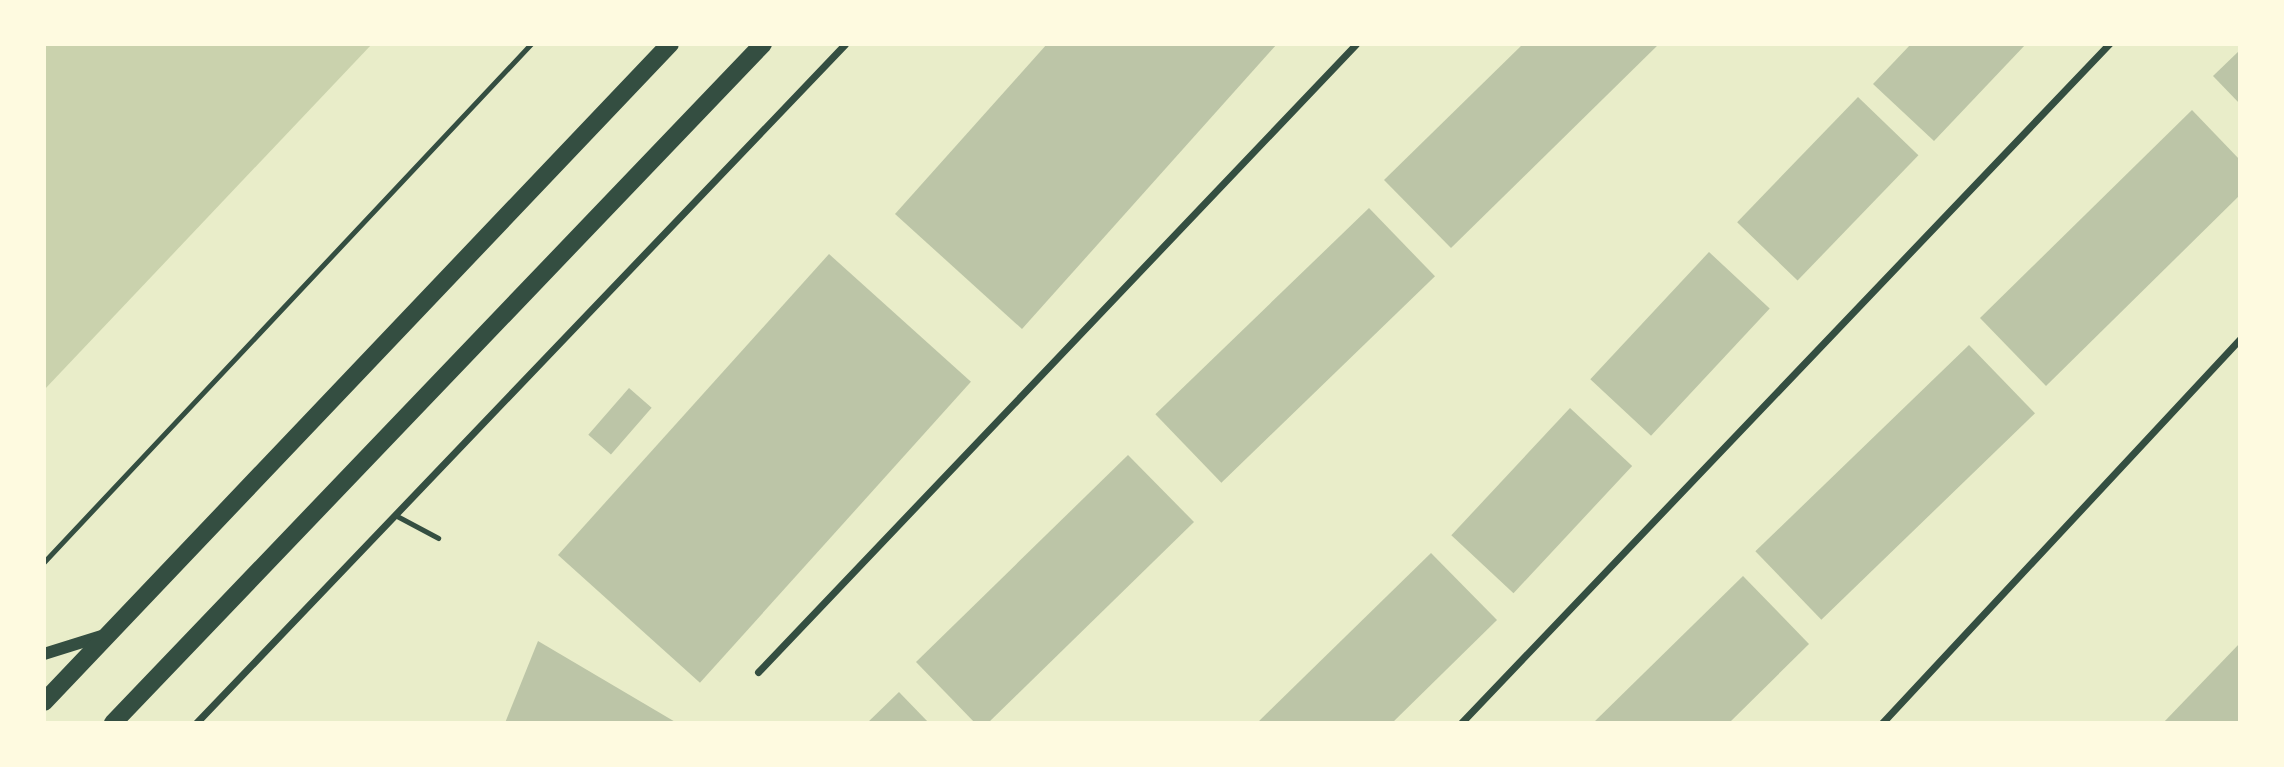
<!DOCTYPE html>
<html>
<head>
<meta charset="utf-8">
<style>
	body { margin:0 }
	#map { position:relative; width:2284px; height:767px; overflow:hidden; background:#e9edc9; font-family:Manrope,sans-serif }
	div>[style] { position:absolute }
	[style*='--x'] { left:calc(var(--x)*1px); top:calc(var(--y)*1px); width:calc(var(--w)*1px); rotate:calc(var(--a)*1deg) }
	.green>* { inset:0; background:#cad2ad }
	.building>* { inset:0; background:#bcc5a7; transform-origin:0 0 }
	.path>* { height:4.5px; margin:-2.25px; padding:0 2.25px; transform-origin:2.25px; border-radius:2.25px; background:#344e41 }
	.service>* { height:5px; margin:-2.5px; padding:0 2.5px; transform-origin:2.5px; border-radius:2.5px; background:#344e41 }
	.minor>* { height:7px; margin:-3.5px; padding:0 3.5px; transform-origin:3.5px; border-radius:3.5px; background:#344e41 }
	.tertiary>* { height:12px; margin:-6px; padding:0 6px; transform-origin:6px; border-radius:6px; background:#344e41 }
	.primary>* { height:18px; margin:-9px; padding:0 9px; transform-origin:9px; border-radius:9px; background:#344e41 }
	span { translate:-50% -50%; white-space:nowrap; text-align:center; line-height:1.15; -webkit-text-stroke:7px #fefae0; paint-order:stroke }
	.frame { position:absolute; inset:0; border:46px solid #fefae0; pointer-events:none }
</style>
</head>
<body>
<div id="map">
	<div class="green">
		<div style="clip-path:polygon(47px 44px,372px 44px,44px 390px,44px 51px)"></div>
	</div>
	<div class="building">
		<div style="clip-path:polygon(1047px 44px,1277px 44px,1022px 329px,895px 214px)"></div>
		<div style="clip-path:polygon(1523px 44px,1659px 44px,1451px 248px,1384px 180px)"></div>
		<div style="clip-path:polygon(1911px 44px,2026px 44px,1934px 141px,1873px 84px)"></div>
		<div style="clip-path:polygon(2240px 50px,2240px 104px,2213px 76px)"></div>
		<div style="left:1858px;top:97px;width:84px;height:174px;rotate:44deg"></div>
		<div style="clip-path:polygon(2192px 110px,2240px 160px,2240px 195px,2046px 386px,1980px 318px)"></div>
		<div style="left:1369px;top:208px;width:95px;height:297px;rotate:46deg"></div>
		<div style="left:1709px;top:252px;width:83px;height:174px;rotate:43deg"></div>
		<div style="left:829px;top:254px;width:191px;height:405px;rotate:42deg"></div>
		<div style="left:1969px;top:345px;width:95px;height:297px;rotate:46deg"></div>
		<div style="left:629px;top:388px;width:30px;height:62px;rotate:41deg"></div>
		<div style="left:1570px;top:408px;width:85px;height:174px;rotate:43deg"></div>
		<div style="clip-path:polygon(1128px 455px,1194px 522px,988px 723px,975px 723px,916px 662px)"></div>
		<div style="clip-path:polygon(1431px 553px,1497px 620px,1392px 723px,1257px 723px)"></div>
		<div style="clip-path:polygon(1743px 576px,1809px 644px,1729px 723px,1593px 723px)"></div>
		<div style="clip-path:polygon(538px 641px,677px 723px,505px 723px)"></div>
		<div style="clip-path:polygon(2240px 643px,2240px 723px,2163px 723px)"></div>
		<div style="clip-path:polygon(899px 692px,929px 723px,867px 723px)"></div>
	</div>
	<div class="path">
		<div style="--x:44;--y:562;--w:711;--a:-46.77"></div>
	</div>
	<div class="service">
		<div style="--x:395;--y:515;--w:49;--a:28.1"></div>
	</div>
	<div class="minor">
		<div style="--x:758;--y:672;--w:867;--a:-46.4"></div>
		<div style="--x:196;--y:723;--w:939;--a:-46.29"></div>
		<div style="--x:1461;--y:723;--w:939;--a:-46.34"></div>
		<div style="--x:1882;--y:723;--w:525;--a:-47.01"></div>
	</div>
	<div class="tertiary">
		<div style="--x:44;--y:654;--w:67;--a:-17.4"></div>
	</div>
	<div class="primary">
		<div style="--x:44;--y:702;--w:908;--a:-46.43"></div>
		<div style="--x:113;--y:723;--w:940;--a:-46.25"></div>
	</div>
	<div class="frame"></div>
</div>
</body>
</html>
